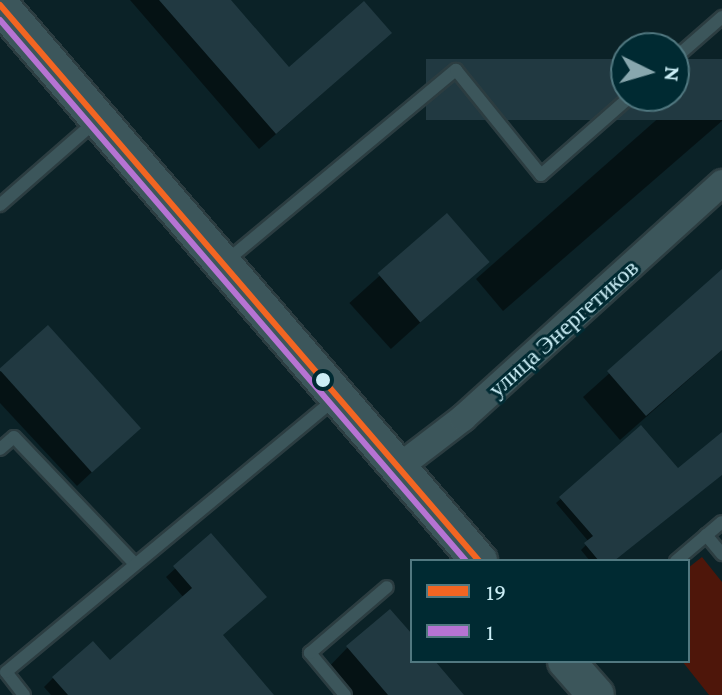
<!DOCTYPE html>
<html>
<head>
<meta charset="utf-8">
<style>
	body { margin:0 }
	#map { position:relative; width:722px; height:695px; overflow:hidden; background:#0b2227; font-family:"Crimson Pro",serif }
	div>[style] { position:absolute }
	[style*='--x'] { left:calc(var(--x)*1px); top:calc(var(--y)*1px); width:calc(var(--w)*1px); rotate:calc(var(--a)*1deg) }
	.green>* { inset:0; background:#4e160a }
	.shadow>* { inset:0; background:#0007; transform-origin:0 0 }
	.building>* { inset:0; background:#213941; transform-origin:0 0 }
	.roads { filter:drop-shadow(2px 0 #2c3d41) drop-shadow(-2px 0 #2c3d41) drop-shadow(0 2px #2c3d41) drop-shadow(0 -2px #2c3d41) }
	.lane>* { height:12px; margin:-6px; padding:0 6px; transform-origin:6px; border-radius:6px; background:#3c565b }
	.street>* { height:26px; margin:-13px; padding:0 13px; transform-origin:13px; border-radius:13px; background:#3c565b }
	.secondary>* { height:36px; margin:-18px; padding:0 18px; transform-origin:18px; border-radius:18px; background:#3c565b }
	.bus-1>* { height:6px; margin:-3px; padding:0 3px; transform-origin:3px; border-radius:3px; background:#f26522 }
	.bus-2>* { height:6px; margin:-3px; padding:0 3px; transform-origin:3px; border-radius:3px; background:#b673d3 }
	.dots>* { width:22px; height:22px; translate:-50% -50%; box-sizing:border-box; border:4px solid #002a32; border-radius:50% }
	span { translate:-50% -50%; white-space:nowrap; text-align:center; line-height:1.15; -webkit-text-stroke:6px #002a32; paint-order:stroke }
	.street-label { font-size:24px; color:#cbeef6 }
	.legend { position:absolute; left:410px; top:559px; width:280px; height:104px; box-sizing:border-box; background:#002a32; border:2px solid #517880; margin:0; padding:10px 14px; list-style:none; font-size:24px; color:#cbeef6 }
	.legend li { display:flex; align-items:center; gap:16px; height:40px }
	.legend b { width:40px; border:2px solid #517880 }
	.north { position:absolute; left:610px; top:32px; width:80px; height:80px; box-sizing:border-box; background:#002a32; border:2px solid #517880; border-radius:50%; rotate:95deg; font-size:22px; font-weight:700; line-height:32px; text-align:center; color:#cbeef6 }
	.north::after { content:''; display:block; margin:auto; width:28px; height:36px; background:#88a7ae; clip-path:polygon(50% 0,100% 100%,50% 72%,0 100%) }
</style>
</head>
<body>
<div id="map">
	<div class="green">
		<div style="clip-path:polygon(702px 557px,722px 582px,722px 695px,709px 695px,682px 661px,688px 661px,688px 568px)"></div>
	</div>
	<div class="shadow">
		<div style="clip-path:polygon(130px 0,229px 0,289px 70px,373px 49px,259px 149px)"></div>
		<div style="clip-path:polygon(722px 62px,722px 121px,503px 311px,476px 279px)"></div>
		<div style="left:446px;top:216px;width:62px;height:130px;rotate:48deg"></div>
		<div style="clip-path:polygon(722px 272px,722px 350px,620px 440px,583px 397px)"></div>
		<div style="clip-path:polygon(48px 328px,123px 443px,77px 486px,0 403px,0 372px)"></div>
		<div style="clip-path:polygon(640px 428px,678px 471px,722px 435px,722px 474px,613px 561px,590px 561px,581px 550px,589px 542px,556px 503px)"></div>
		<div style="clip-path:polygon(211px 536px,221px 636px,259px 695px,51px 695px,44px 687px,53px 678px,109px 663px,184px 598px,166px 577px)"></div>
		<div style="clip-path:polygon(412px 637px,412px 661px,432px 661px,461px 695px,342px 695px,323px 673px,348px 647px)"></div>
	</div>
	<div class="building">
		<div style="clip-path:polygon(159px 0,231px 0,289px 67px,364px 1px,392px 33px,276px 134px)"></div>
		<div style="left:722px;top:59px;width:61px;height:296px;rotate:90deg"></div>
		<div style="left:447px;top:213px;width:65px;height:92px;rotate:49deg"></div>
		<div style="clip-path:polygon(722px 269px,722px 350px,646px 416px,607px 371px)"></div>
		<div style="left:48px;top:325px;width:139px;height:66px;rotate:48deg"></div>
		<div style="clip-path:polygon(641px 425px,678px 468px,722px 432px,722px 475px,614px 561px,599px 561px,584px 543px,593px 536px,559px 497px)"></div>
		<div style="clip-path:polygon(211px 533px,267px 597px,223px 635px,274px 695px,68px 695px,52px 677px,93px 641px,110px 660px,192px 588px,173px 566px)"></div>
		<div style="clip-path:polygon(390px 609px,412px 634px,412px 661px,435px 661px,464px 695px,388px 695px,346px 646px)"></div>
	</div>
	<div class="roads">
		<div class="lane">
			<div style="--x:674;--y:59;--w:64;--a:-41.2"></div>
			<div style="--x:0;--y:205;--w:128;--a:-41.2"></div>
			<div style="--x:224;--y:263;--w:302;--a:-39.8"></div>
			<div style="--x:456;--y:70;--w:135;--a:51"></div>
			<div style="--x:541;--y:175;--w:120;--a:-41.3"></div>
			<div style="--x:0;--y:449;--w:18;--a:-41"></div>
			<div style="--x:14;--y:437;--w:175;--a:46.4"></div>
			<div style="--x:706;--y:535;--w:25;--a:50"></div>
			<div style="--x:676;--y:561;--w:60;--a:-40.3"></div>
			<div style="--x:24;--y:695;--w:29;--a:-128"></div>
			<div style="--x:6;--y:672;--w:428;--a:-39.7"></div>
			<div style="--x:345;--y:695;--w:55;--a:-129.8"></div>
			<div style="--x:310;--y:653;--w:101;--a:-40.6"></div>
		</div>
		<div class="street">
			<div style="--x:399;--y:467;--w:81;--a:-37.4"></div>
			<div style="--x:463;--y:418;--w:350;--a:-42.2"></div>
		</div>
		<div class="secondary">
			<div style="--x:0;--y:5;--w:734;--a:49.25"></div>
			<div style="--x:566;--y:661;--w:45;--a:48.6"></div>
		</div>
	</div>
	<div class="bus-1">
		<div style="--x:0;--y:5;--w:734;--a:49.25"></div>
	</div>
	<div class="bus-2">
		<div style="--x:0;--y:20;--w:714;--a:49.26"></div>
	</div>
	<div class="dots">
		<div style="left:323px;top:380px;background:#cbeef6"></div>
	</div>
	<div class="street-label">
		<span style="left:563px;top:328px;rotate:-42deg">улица Энергетиков</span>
	</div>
	<ul class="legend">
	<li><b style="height:10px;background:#f26522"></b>19</li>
	<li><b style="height:10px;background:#b673d3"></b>1</li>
	</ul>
	<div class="north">N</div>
</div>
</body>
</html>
